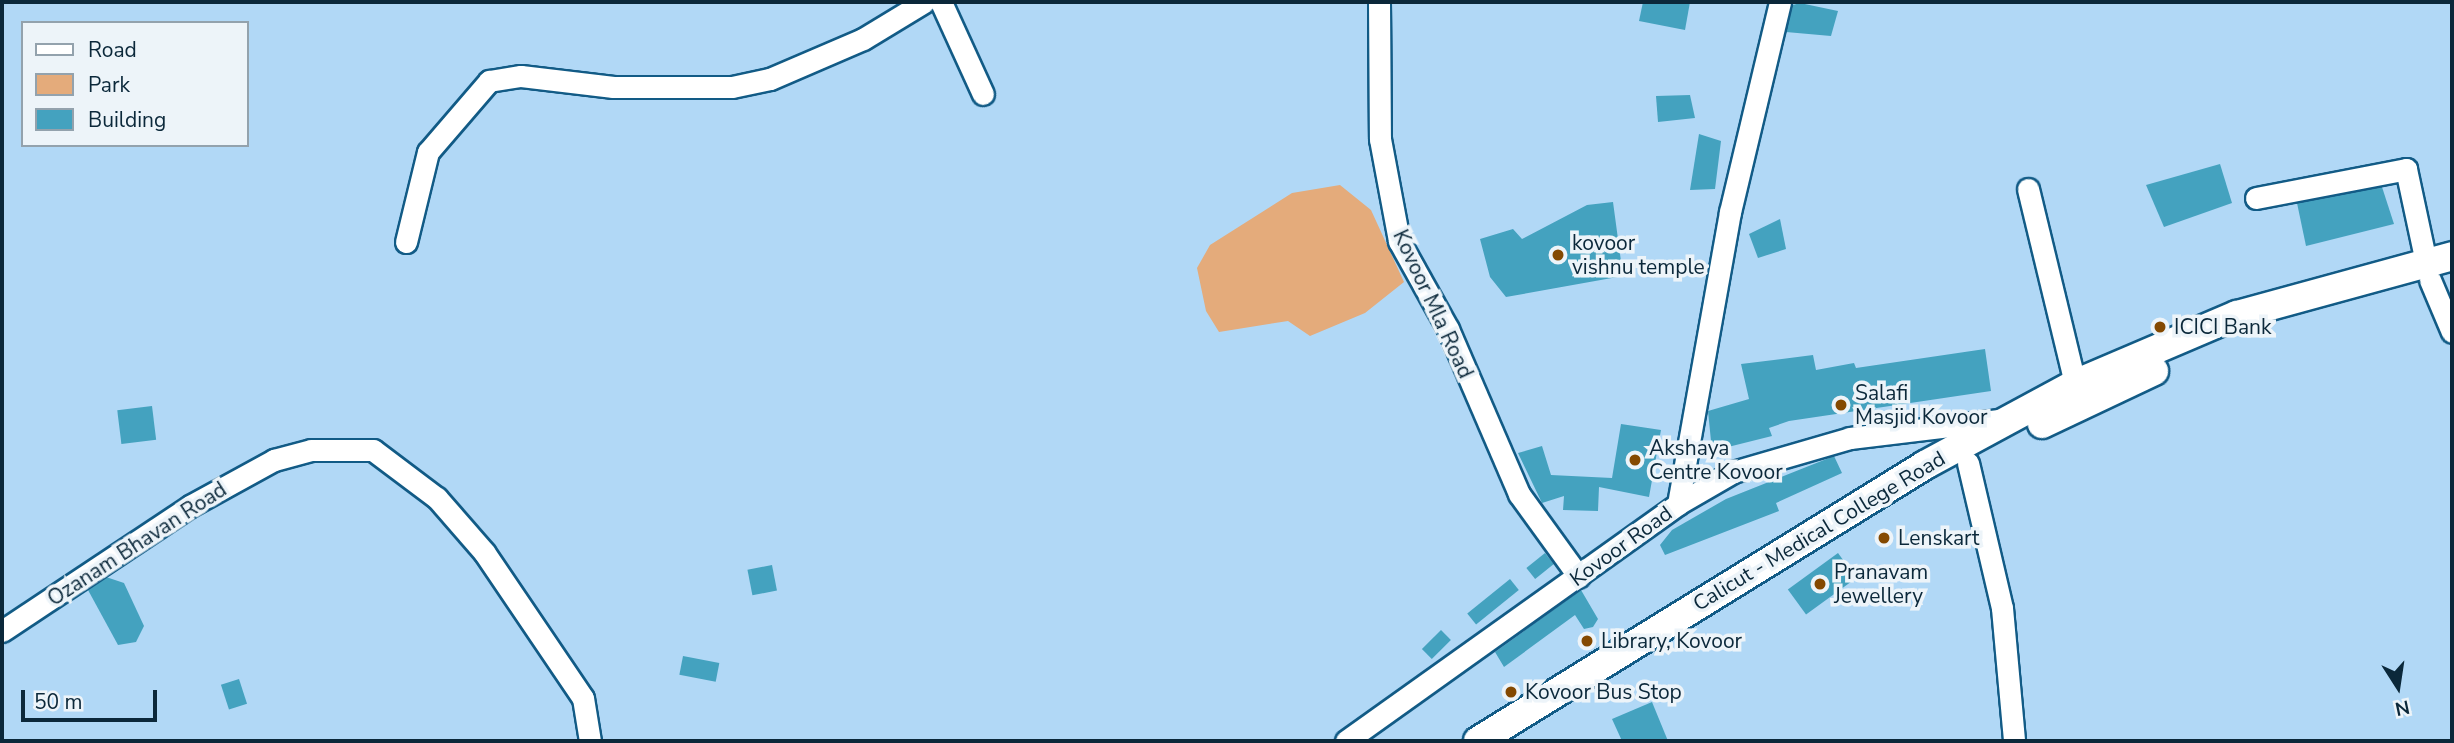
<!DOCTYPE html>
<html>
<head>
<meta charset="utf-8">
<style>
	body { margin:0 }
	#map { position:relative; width:2454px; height:743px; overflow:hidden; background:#b1d8f6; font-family:"Nunito Sans",sans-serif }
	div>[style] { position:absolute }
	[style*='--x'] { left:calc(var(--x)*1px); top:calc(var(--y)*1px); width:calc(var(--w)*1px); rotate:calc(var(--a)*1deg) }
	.green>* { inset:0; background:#e4ab7b }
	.building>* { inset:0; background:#44a2bf; transform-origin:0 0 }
	.roads { filter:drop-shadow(2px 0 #125b86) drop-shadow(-2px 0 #125b86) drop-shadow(0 2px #125b86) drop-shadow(0 -2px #125b86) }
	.minor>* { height:21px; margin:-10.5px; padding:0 10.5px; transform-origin:10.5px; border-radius:10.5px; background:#fff }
	.secondary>* { height:28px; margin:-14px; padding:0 14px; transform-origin:14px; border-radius:14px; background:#fff }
	.dots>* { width:19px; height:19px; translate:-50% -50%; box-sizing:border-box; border:4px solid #edf4f9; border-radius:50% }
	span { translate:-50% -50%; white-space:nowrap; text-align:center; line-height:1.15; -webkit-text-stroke:7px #edf4f9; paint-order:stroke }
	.poi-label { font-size:21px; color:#0b283a }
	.left { translate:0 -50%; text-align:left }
	.street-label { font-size:21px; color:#0b283a }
	.frame { position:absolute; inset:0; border:4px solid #0b283a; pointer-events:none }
	.legend { position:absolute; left:21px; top:21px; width:228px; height:126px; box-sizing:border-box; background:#edf4f9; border:2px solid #93a2ad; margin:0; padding:9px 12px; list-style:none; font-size:21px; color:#0b283a }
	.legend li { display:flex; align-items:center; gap:14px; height:35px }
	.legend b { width:35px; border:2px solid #93a2ad }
	.north { position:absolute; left:2363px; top:652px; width:70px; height:70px; -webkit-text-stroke:5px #edf4f9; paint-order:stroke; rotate:168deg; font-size:19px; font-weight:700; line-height:28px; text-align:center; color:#0b283a }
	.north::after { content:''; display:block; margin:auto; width:24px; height:32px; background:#0b283a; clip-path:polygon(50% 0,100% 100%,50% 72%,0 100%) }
	.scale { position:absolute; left:21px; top:690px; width:136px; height:32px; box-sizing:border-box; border:4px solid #0b283a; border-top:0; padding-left:9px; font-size:21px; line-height:24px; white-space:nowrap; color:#0b283a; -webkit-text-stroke:5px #edf4f9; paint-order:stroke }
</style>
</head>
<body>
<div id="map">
	<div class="green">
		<div style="clip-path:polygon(1340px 185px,1371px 210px,1404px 282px,1365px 313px,1310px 336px,1288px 321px,1219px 332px,1206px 311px,1197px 268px,1210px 245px,1292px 193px)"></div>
	</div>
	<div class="building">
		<div style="clip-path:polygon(1643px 2px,1690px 2px,1685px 30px,1639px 21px)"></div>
		<div style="clip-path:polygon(1800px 3px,1838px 11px,1831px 36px,1786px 32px,1793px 5px)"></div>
		<div style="clip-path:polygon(1690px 95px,1695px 118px,1658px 122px,1656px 96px)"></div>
		<div style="clip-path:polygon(1699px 134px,1721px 141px,1715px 189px,1690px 190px)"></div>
		<div style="clip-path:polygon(2220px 164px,2232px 203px,2164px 227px,2146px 185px)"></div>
		<div style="clip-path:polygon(2382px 187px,2394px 224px,2306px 246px,2297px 203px)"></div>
		<div style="clip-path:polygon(1613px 202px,1623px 276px,1506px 297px,1490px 277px,1480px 239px,1513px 229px,1522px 239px,1587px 205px)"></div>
		<div style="clip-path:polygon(1780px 219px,1786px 249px,1758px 258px,1749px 234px)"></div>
		<div style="clip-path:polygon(1985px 349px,1991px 391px,1789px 421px,1769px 428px,1772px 436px,1712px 451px,1708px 411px,1749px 399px,1741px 364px,1813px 355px,1816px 370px,1854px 363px,1856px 368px)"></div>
		<div style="left:152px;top:406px;width:34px;height:35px;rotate:83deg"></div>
		<div style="clip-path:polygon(1621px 424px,1661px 430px,1649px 497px,1599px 487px,1598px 511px,1563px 510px,1564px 496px,1542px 503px,1518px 453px,1542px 446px,1551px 475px,1612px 478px)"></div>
		<div style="clip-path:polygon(1834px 456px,1842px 473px,1776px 503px,1779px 511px,1665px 555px,1660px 545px,1672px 530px,1726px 499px)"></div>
		<div style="left:1545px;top:553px;width:14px;height:24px;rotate:51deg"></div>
		<div style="left:1838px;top:553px;width:31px;height:62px;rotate:54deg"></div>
		<div style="left:772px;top:565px;width:26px;height:25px;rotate:79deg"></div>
		<div style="clip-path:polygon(106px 577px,124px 583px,144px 626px,136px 642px,118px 645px,88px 590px)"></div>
		<div style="left:1510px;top:579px;width:14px;height:55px;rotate:51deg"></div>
		<div style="clip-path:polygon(1581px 590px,1598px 619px,1593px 627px,1584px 629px,1575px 615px,1504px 667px,1495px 652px)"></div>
		<div style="left:1441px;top:630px;width:14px;height:27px;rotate:45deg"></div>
		<div style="left:683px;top:656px;width:37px;height:19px;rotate:11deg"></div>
		<div style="left:239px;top:679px;width:26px;height:19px;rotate:72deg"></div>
		<div style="clip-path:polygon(1652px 702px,1668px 741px,1622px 741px,1612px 719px)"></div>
	</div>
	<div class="roads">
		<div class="minor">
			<div style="--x:941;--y:2;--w:101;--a:65.5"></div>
			<div style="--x:1379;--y:2;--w:137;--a:89.6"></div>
			<div style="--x:1380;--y:139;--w:104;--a:79.4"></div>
			<div style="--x:1399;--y:241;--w:101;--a:60.9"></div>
			<div style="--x:1448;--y:329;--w:180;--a:66.7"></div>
			<div style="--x:1519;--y:494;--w:102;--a:54.1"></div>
			<div style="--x:2028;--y:189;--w:201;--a:76.4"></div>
			<div style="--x:2256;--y:198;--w:153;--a:-10.9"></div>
			<div style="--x:2406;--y:169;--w:95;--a:77.9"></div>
			<div style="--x:406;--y:242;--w:93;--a:-76.3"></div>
			<div style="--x:428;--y:152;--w:94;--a:-49.3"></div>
			<div style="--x:489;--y:81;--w:32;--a:-9"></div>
			<div style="--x:521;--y:76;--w:93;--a:6.8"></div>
			<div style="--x:613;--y:87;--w:119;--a:0"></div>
			<div style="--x:732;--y:87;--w:39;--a:-12"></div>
			<div style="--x:770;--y:79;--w:101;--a:-23.3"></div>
			<div style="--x:863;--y:39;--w:71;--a:-31.2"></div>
			<div style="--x:2430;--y:280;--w:56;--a:67.1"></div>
			<div style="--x:1968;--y:463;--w:149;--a:76.8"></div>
			<div style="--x:2002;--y:608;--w:134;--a:84.8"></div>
			<div style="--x:1678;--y:504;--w:297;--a:-79.9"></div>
			<div style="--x:1730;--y:212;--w:216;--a:-76.6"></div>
			<div style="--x:2;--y:631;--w:226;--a:-33.6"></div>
			<div style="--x:190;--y:506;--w:96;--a:-28.7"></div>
			<div style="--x:274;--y:460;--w:38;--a:-15"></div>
			<div style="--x:311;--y:450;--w:62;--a:0"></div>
			<div style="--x:373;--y:450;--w:80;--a:36.9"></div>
			<div style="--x:437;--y:498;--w:72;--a:49"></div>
			<div style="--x:484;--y:552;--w:176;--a:55.9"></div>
			<div style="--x:583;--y:698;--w:44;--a:80.8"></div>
			<div style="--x:1346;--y:741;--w:408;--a:-35.5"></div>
			<div style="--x:1678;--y:504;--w:64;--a:-30.2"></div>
			<div style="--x:1733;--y:472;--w:122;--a:-16.2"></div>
			<div style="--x:1850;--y:438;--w:150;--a:-6.9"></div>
		</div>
		<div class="secondary">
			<div style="--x:2042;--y:424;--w:124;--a:-25.3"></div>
			<div style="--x:1478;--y:741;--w:525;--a:-31.69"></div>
			<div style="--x:1925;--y:465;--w:170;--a:-28.4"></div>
			<div style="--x:2075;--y:384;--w:176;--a:-23.1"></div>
			<div style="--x:2237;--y:315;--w:223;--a:-15.3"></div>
		</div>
	</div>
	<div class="dots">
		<div style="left:1558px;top:255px;background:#844901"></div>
		<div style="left:2160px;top:327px;background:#844901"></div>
		<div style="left:1841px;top:405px;background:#844901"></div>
		<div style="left:1635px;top:460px;background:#844901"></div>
		<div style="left:1884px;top:538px;background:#844901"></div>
		<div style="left:1820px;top:584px;background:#844901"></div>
		<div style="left:1587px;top:641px;background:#844901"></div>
		<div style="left:1511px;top:692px;background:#844901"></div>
	</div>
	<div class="poi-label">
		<span class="left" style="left:1572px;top:255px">kovoor<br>vishnu temple</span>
		<span class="left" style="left:2174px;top:327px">ICICI Bank</span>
		<span class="left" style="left:1855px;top:405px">Salafi<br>Masjid Kovoor</span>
		<span class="left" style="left:1649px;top:460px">Akshaya<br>Centre Kovoor</span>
		<span class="left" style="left:1898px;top:538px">Lenskart</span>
		<span class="left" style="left:1834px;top:584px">Pranavam<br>Jewellery</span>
		<span class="left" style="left:1601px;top:641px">Library, Kovoor</span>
		<span class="left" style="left:1525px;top:692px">Kovoor Bus Stop</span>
	</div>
	<div class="street-label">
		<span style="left:1433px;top:304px;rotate:65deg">Kovoor Mla Road</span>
		<span style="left:1819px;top:531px;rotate:-31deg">Calicut - Medical College Road</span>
		<span style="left:137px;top:544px;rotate:-33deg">Ozanam Bhavan Road</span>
		<span style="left:1621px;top:546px;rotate:-36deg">Kovoor Road</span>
	</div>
	<div class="frame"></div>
	<ul class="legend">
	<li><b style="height:9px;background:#fff"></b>Road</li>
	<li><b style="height:19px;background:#e4ab7b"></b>Park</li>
	<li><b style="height:19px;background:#44a2bf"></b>Building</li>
	</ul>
	<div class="north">N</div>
	<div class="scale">50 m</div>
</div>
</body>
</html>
